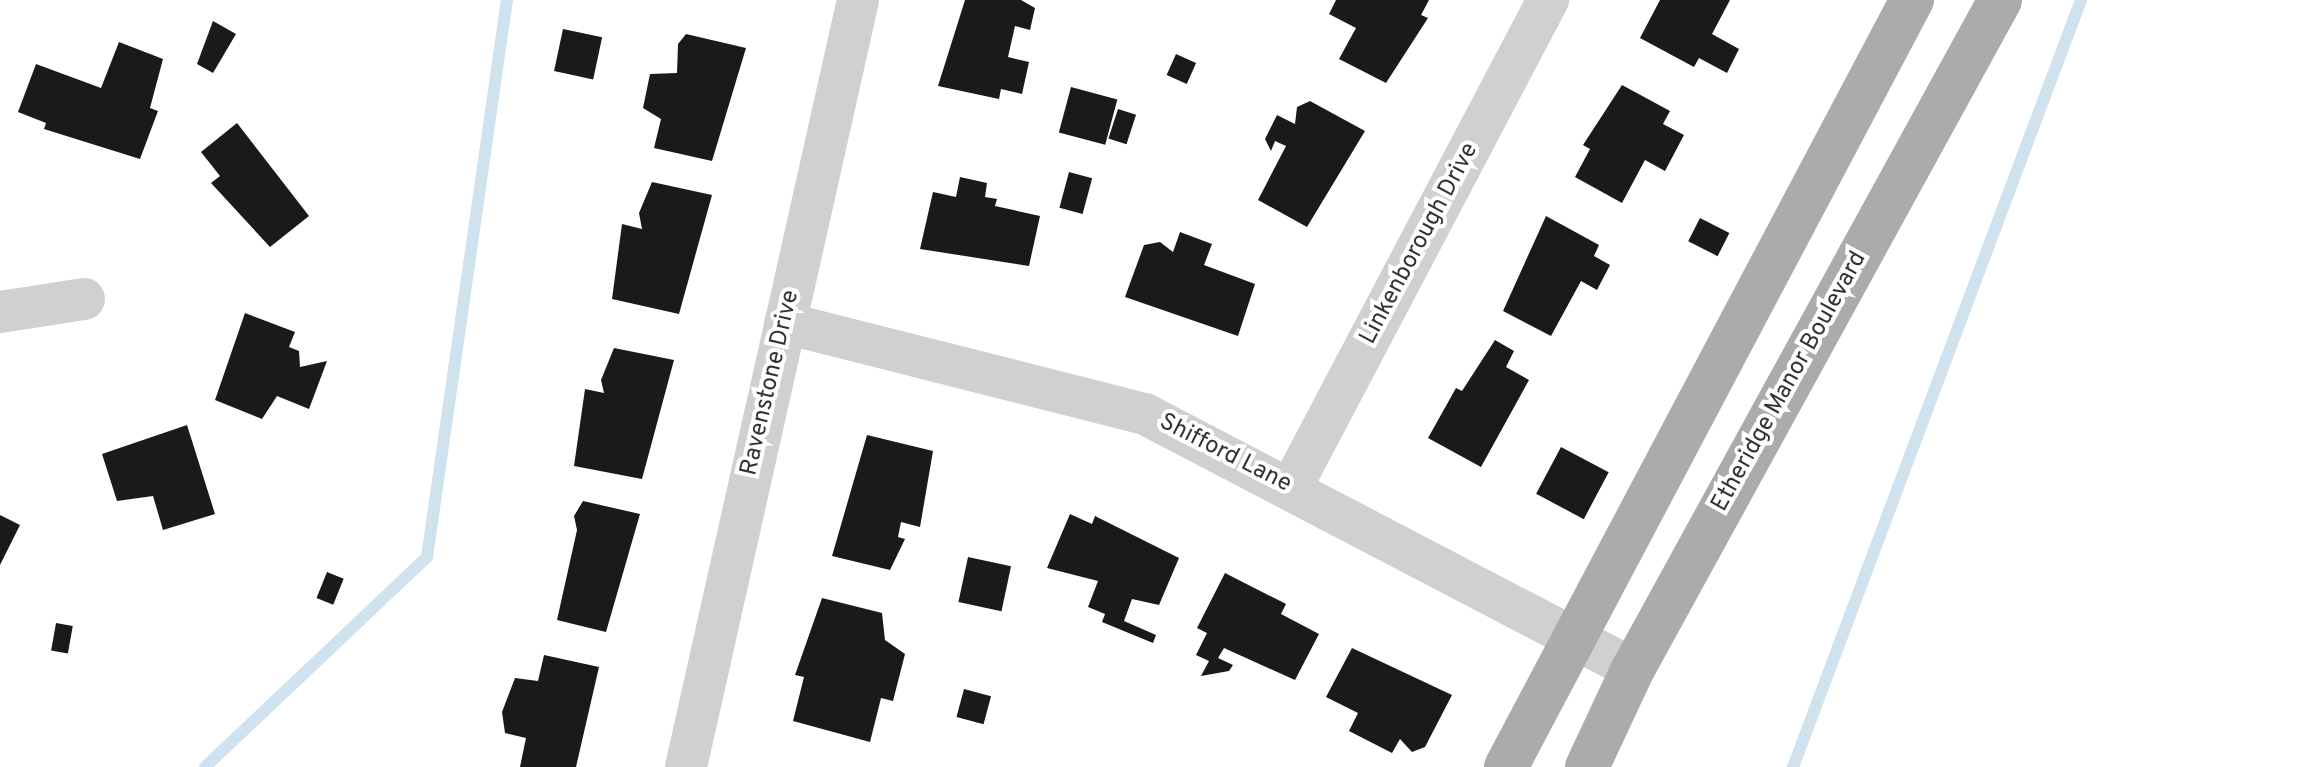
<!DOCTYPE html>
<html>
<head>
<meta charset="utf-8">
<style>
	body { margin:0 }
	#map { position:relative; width:2319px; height:767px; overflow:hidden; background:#fff; font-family:Overpass,sans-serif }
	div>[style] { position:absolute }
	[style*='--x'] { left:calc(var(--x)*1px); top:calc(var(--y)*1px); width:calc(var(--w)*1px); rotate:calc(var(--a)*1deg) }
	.stream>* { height:12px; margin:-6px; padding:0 6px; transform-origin:6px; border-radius:6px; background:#cfe2ee }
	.building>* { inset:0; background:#1a1a1a; transform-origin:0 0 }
	.minor>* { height:42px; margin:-21px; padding:0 21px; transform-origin:21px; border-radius:21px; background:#d0d0d0 }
	.major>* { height:44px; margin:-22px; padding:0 22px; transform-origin:22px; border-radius:22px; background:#ababab }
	span { translate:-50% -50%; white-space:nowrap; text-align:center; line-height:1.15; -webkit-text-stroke:8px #fff; paint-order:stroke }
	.street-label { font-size:24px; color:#333 }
</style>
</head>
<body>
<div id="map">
	<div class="stream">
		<div style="--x:205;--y:767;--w:306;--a:-43.4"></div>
		<div style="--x:427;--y:557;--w:563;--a:-81.83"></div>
		<div style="--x:1793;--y:767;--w:819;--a:-69.42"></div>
	</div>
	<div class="building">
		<div style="clip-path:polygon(965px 0,1021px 0,1035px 8px,1030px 30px,1015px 26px,1008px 57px,1029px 62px,1022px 94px,1001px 89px,999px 99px,938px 86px)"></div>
		<div style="clip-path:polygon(1336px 0,1429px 0,1421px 15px,1428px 18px,1386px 83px,1339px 59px,1356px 28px,1329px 14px)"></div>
		<div style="clip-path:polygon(1660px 0,1730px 0,1712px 34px,1739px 49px,1727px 73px,1699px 58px,1694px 67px,1640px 38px)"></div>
		<div style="clip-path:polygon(213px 21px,236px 34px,213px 73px,197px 64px)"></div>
		<div style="left:563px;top:29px;width:40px;height:43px;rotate:12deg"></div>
		<div style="clip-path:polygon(686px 34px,746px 48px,712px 161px,654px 148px,661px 119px,643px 108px,650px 74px,677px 73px,678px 44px)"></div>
		<div style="clip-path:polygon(119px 42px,163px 59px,150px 108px,158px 111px,140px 159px,44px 129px,46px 123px,18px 112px,36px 64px,101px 88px)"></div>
		<div style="left:1176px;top:54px;width:22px;height:23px;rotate:24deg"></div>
		<div style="clip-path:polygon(1622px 85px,1670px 111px,1663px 124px,1684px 135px,1665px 171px,1645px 160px,1622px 203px,1575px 177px,1590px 149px,1583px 145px)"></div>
		<div style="left:1071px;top:87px;width:48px;height:47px;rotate:15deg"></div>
		<div style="clip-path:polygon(1310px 101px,1365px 131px,1307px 227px,1258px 200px,1286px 146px,1275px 141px,1271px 151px,1265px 139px,1277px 115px,1295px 124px,1297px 107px)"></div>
		<div style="left:1118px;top:109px;width:19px;height:31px;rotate:18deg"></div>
		<div style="clip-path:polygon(237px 123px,309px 216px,270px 247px,211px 183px,220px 176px,201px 152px)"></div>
		<div style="left:1069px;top:172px;width:24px;height:37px;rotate:15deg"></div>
		<div style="clip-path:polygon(960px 177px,987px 183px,985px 197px,997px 199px,995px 206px,1040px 216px,1029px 266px,920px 249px,933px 192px,956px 197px)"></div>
		<div style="clip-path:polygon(652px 182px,712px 195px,679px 314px,612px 299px,622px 224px,642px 229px,639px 213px)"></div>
		<div style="clip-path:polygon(1546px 216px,1599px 245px,1594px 256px,1610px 265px,1597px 290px,1581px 281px,1551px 336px,1503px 311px)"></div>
		<div style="left:1700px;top:218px;width:33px;height:26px;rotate:27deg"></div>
		<div style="clip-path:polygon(1180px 232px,1212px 244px,1204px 265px,1255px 284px,1238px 336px,1125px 297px,1144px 245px,1160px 242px,1173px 252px)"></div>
		<div style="clip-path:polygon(245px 313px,295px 332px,289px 347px,299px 351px,300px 367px,327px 361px,309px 409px,277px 396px,262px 419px,215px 400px)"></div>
		<div style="clip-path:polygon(1495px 340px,1514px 351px,1506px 367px,1529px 380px,1481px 467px,1428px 438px,1456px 388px,1462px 391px)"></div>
		<div style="clip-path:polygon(614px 348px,674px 360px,642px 479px,574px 466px,585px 389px,604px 393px,601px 380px)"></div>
		<div style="clip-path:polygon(187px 425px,215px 514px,163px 530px,153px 496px,117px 501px,102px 454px)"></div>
		<div style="clip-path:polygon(867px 435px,933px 451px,920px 527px,901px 522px,898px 537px,905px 539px,890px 570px,832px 556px)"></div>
		<div style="left:1561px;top:447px;width:54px;height:53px;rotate:28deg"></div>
		<div style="clip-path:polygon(583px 501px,640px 514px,606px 632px,557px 620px,577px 530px,574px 516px)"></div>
		<div style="clip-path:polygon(1070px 514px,1092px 524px,1095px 516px,1179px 558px,1159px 605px,1132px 599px,1124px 621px,1156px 635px,1153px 643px,1102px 622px,1105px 614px,1088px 607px,1098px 581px,1047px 568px)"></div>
		<div style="clip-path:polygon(0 515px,20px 525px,0 565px)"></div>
		<div style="left:968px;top:557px;width:44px;height:46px;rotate:12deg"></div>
		<div style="left:327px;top:572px;width:18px;height:28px;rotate:22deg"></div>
		<div style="clip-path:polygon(1225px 573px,1286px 604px,1281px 614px,1319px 634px,1295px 680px,1224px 648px,1218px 658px,1233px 665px,1229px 671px,1201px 676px,1209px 661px,1196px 655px,1207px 633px,1197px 628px)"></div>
		<div style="clip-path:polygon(822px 598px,882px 613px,885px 640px,905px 654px,893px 701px,881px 698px,870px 742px,793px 721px,804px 677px,795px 675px)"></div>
		<div style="left:56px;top:623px;width:17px;height:28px;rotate:10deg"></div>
		<div style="clip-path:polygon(1352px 648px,1452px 695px,1425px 747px,1412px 752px,1400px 739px,1392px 753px,1349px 731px,1358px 713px,1326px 697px)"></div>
		<div style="clip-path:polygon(544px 655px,599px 667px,576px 767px,520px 767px,526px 738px,505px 733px,502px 712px,515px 678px,538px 681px)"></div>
		<div style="left:964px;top:689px;width:28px;height:29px;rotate:15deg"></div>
	</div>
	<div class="minor">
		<div style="--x:0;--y:312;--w:85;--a:-8.8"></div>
		<div style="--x:785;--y:323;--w:371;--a:14.2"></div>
		<div style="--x:1145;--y:414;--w:551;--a:27.59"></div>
		<div style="--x:1291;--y:488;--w:552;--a:-62.23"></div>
		<div style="--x:686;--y:767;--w:786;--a:-77.36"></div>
	</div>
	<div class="major">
		<div style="--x:1506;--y:767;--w:868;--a:-62.11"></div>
		<div style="--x:1587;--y:767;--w:108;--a:-64.9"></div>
		<div style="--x:1633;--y:669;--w:763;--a:-61.25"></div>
	</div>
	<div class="street-label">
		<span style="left:1420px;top:244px;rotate:-62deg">Linkenborough Drive</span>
		<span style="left:1790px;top:382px;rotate:-61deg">Etheridge Manor Boulevard</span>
		<span style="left:771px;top:383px;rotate:-77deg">Ravenstone Drive</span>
		<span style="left:1225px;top:454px;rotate:27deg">Shifford Lane</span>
	</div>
</div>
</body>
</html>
